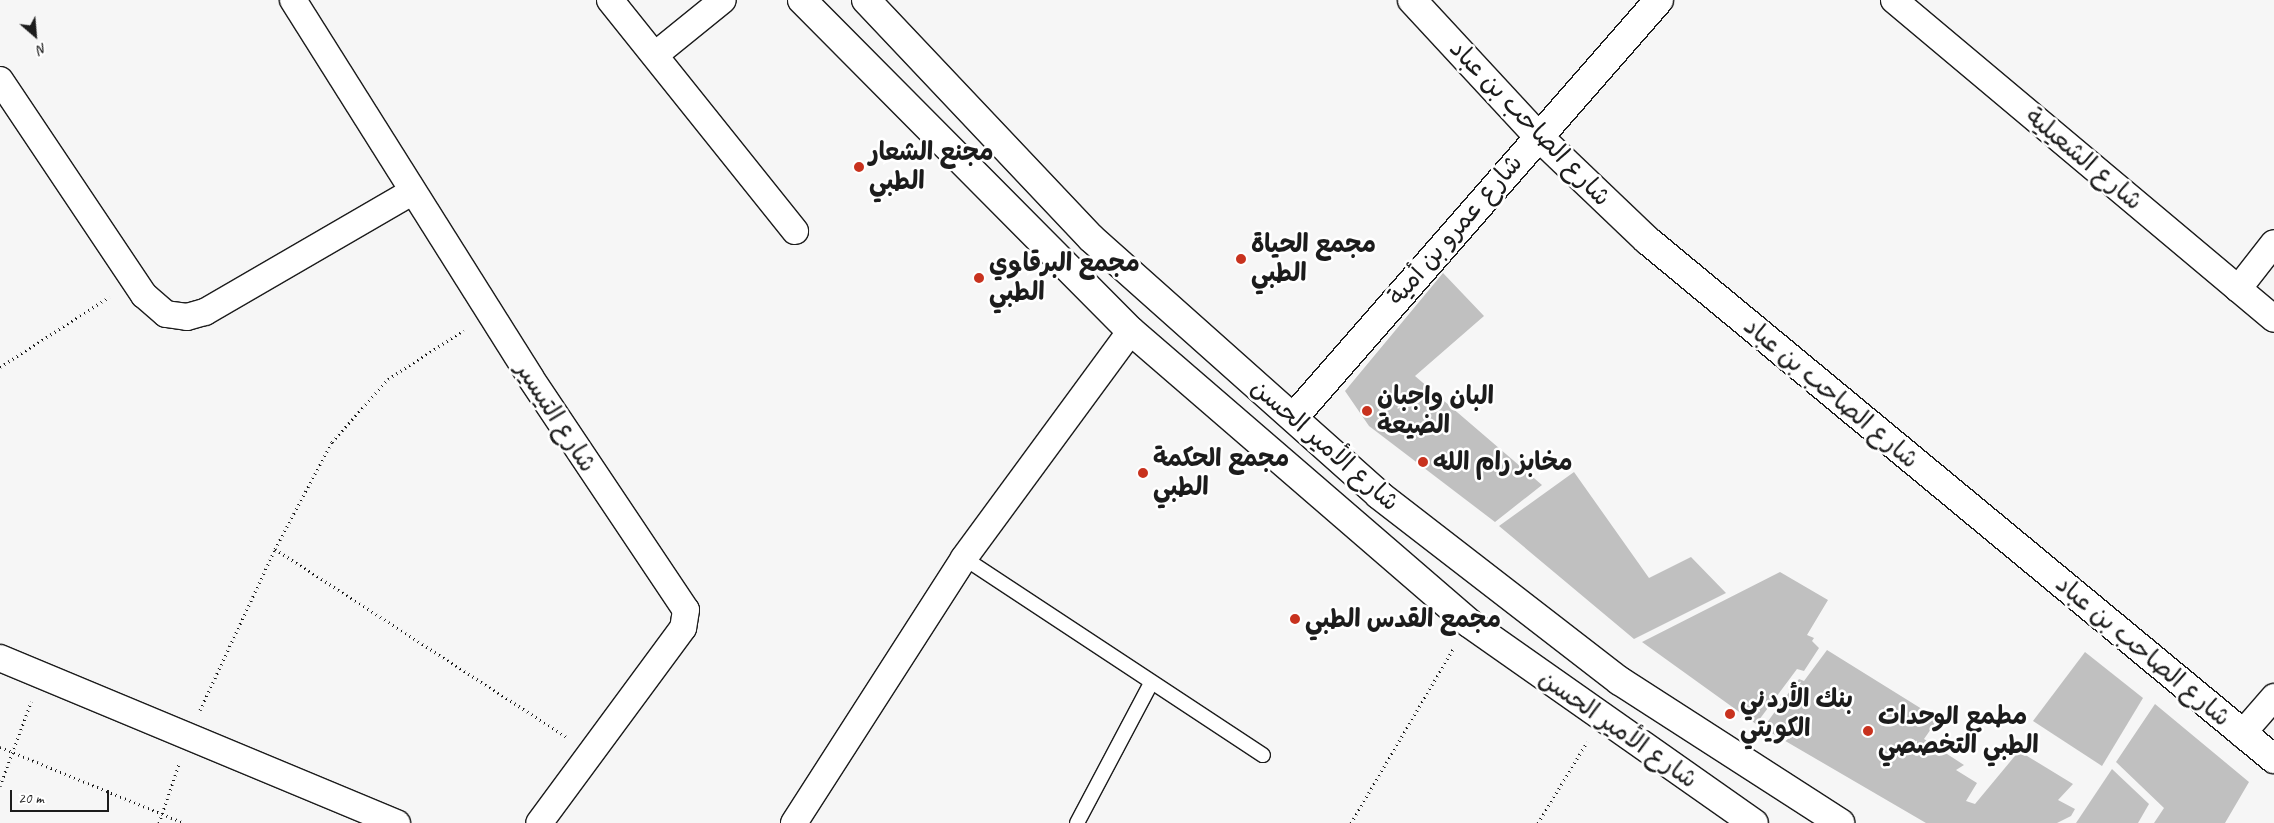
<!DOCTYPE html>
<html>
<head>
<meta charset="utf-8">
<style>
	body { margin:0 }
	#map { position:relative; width:2274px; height:823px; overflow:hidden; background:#f6f6f6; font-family:Caveat,"Playpen Sans Arabic",sans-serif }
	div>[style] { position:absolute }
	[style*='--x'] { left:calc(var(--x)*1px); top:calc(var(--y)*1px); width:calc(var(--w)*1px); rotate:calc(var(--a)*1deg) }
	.building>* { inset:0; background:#c0c0c0 }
	.path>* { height:3px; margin-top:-1.5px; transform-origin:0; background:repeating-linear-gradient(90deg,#1c1c1c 0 1px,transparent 0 5px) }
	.roads { filter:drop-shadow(1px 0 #1c1c1c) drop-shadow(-1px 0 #1c1c1c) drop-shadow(0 1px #1c1c1c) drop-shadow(0 -1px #1c1c1c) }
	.lane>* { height:14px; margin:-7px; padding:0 7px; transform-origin:7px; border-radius:7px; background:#fff }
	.street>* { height:26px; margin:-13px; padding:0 13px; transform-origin:13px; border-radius:13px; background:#fff }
	.secondary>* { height:28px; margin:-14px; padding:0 14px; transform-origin:14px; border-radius:14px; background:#fff }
	.highway>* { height:28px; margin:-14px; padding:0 14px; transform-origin:14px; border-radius:14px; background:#fff }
	.dots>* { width:14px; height:14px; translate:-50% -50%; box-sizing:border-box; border:2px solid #fff; border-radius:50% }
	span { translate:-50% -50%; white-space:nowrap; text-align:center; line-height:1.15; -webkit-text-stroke:5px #fff; paint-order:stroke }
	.street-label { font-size:25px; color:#1c1c1c }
	.poi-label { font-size:25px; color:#1c1c1c; font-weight:700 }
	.left { translate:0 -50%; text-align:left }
	.north { position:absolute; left:10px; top:10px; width:50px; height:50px; -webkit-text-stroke:4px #fff; paint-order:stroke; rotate:153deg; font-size:14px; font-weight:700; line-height:20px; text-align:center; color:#1c1c1c }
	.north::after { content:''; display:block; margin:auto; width:18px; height:22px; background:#1c1c1c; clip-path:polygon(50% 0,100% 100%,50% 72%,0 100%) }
	.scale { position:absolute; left:10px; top:790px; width:99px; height:22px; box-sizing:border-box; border:2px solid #1c1c1c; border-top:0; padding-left:6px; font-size:15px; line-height:18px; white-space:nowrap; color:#1c1c1c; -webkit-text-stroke:4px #fff; paint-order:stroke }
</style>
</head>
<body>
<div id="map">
	<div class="building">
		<div style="clip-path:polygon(1443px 273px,1484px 316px,1415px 376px,1542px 485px,1495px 522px,1369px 426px,1345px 391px)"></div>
		<div style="clip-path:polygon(1574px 472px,1649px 578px,1691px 557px,1726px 593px,1634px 639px,1499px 526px)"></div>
		<div style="clip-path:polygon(1780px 572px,1828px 600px,1807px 635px,1814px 638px,1812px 641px,1819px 648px,1804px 671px,1797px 669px,1756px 724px,1642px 642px)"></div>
		<div style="clip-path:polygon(1827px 650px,1938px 719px,1924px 739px,1964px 765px,1956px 770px,1977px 783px,1966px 801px,1975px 804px,2019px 751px,2073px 784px,2058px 800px,2075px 809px,2071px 816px,2057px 823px,1926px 823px,1763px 728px,1799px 679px,1804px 681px)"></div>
		<div style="clip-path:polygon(2085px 652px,2143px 698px,2102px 766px,2033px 721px)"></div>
		<div style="clip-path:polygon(2155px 704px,2249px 782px,2225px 823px,2154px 823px,2164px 808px,2116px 762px)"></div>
		<div style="clip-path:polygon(2112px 769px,2149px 804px,2138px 823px,2076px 823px)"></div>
	</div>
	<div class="path">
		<div style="--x:0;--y:367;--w:130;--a:-32.7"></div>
		<div style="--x:275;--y:549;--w:347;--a:32.8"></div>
		<div style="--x:200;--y:710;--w:178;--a:-65"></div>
		<div style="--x:275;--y:549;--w:121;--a:-62"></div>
		<div style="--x:332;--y:442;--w:84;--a:-48.4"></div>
		<div style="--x:388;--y:379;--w:90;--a:-32.8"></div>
		<div style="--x:0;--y:747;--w:199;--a:22.4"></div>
		<div style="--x:0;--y:786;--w:90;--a:-69.7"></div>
		<div style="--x:159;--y:823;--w:62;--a:-71.3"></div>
		<div style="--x:1351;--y:823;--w:202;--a:-59.6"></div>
		<div style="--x:1538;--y:823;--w:95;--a:-58.8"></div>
	</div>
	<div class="roads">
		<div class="lane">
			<div style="--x:964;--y:558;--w:358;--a:33.4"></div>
			<div style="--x:1077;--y:823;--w:158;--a:-62.1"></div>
		</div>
		<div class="street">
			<div style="--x:293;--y:0;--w:445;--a:57.8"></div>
			<div style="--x:530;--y:377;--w:280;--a:56.2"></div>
			<div style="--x:686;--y:610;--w:18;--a:99"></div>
			<div style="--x:683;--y:628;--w:242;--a:126.4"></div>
			<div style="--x:610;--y:0;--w:296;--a:51.3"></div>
			<div style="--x:1894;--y:0;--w:496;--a:40"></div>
			<div style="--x:655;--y:55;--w:87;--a:-39"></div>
			<div style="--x:0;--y:80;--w:259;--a:56.2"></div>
			<div style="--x:144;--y:295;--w:29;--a:41"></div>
			<div style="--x:166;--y:314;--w:21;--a:8"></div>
			<div style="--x:187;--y:317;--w:19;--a:-16"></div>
			<div style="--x:205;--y:312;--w:239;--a:-30.1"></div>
			<div style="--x:2238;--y:289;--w:58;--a:-52"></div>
			<div style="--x:0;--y:658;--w:430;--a:22.6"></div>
			<div style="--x:2242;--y:734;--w:49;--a:-49.1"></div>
			<div style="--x:794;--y:823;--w:315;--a:-57.3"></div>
			<div style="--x:964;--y:558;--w:282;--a:-53.7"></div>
		</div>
		<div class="secondary">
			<div style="--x:1412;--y:0;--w:184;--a:47.2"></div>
			<div style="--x:1537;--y:135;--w:152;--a:43.7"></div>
			<div style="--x:1647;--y:240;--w:814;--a:39.62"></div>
			<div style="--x:1294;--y:417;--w:554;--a:-48.8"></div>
		</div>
		<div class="highway">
			<div style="--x:802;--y:0;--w:467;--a:45.2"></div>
			<div style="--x:1131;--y:331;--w:447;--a:40.8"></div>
			<div style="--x:1469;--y:623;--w:348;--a:35.1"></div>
			<div style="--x:866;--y:0;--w:328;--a:46.6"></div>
			<div style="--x:1091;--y:238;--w:386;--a:41.7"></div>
			<div style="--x:1379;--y:495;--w:304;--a:37.7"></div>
			<div style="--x:1620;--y:681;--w:262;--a:32.8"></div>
		</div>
	</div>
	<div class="dots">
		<div style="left:859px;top:167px;background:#c8321e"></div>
		<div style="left:1241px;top:259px;background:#c8321e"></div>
		<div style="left:979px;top:278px;background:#c8321e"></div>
		<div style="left:1367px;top:411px;background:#c8321e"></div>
		<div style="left:1423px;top:462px;background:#c8321e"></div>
		<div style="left:1143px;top:473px;background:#c8321e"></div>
		<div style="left:1295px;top:619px;background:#c8321e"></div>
		<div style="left:1730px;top:714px;background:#c8321e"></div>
		<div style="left:1868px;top:731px;background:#c8321e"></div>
	</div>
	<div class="street-label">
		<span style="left:1530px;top:123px;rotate:46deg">شارع الصاحب بن عباد</span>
		<span style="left:2084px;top:159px;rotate:40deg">شارع الشعيلية</span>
		<span style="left:1455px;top:230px;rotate:-49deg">شارع عمرو بن أمية</span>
		<span style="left:1831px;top:393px;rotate:40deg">شارع الصاحب بن عباد</span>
		<span style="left:556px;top:417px;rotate:57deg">شارع التيسير</span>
		<span style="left:1325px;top:445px;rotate:41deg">شارع الأمير الحسن</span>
		<span style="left:2143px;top:651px;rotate:40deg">شارع الصاحب بن عباد</span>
		<span style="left:1618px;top:729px;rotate:35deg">شارع الأمير الحسن</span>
	</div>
	<div class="poi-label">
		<span class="left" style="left:869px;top:167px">مجنع الشعار<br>الطبي</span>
		<span class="left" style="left:1251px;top:259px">مجمع الحياة<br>الطبي</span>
		<span class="left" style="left:989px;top:278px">مجمع البرقاوي<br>الطبي</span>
		<span class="left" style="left:1377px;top:411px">البان واجبان<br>الضيعة</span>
		<span class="left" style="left:1153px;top:473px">مجمع الحكمة<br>الطبي</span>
		<span class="left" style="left:1433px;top:462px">مخابز رام الله</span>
		<span class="left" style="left:1305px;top:619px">مجمع القدس الطبي</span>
		<span class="left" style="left:1740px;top:714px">بنك الأردني<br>الكويتي</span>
		<span class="left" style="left:1878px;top:731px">مطمع الوحدات<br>الطبي التخصصي</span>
	</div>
	<div class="north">N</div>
	<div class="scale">20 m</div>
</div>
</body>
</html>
